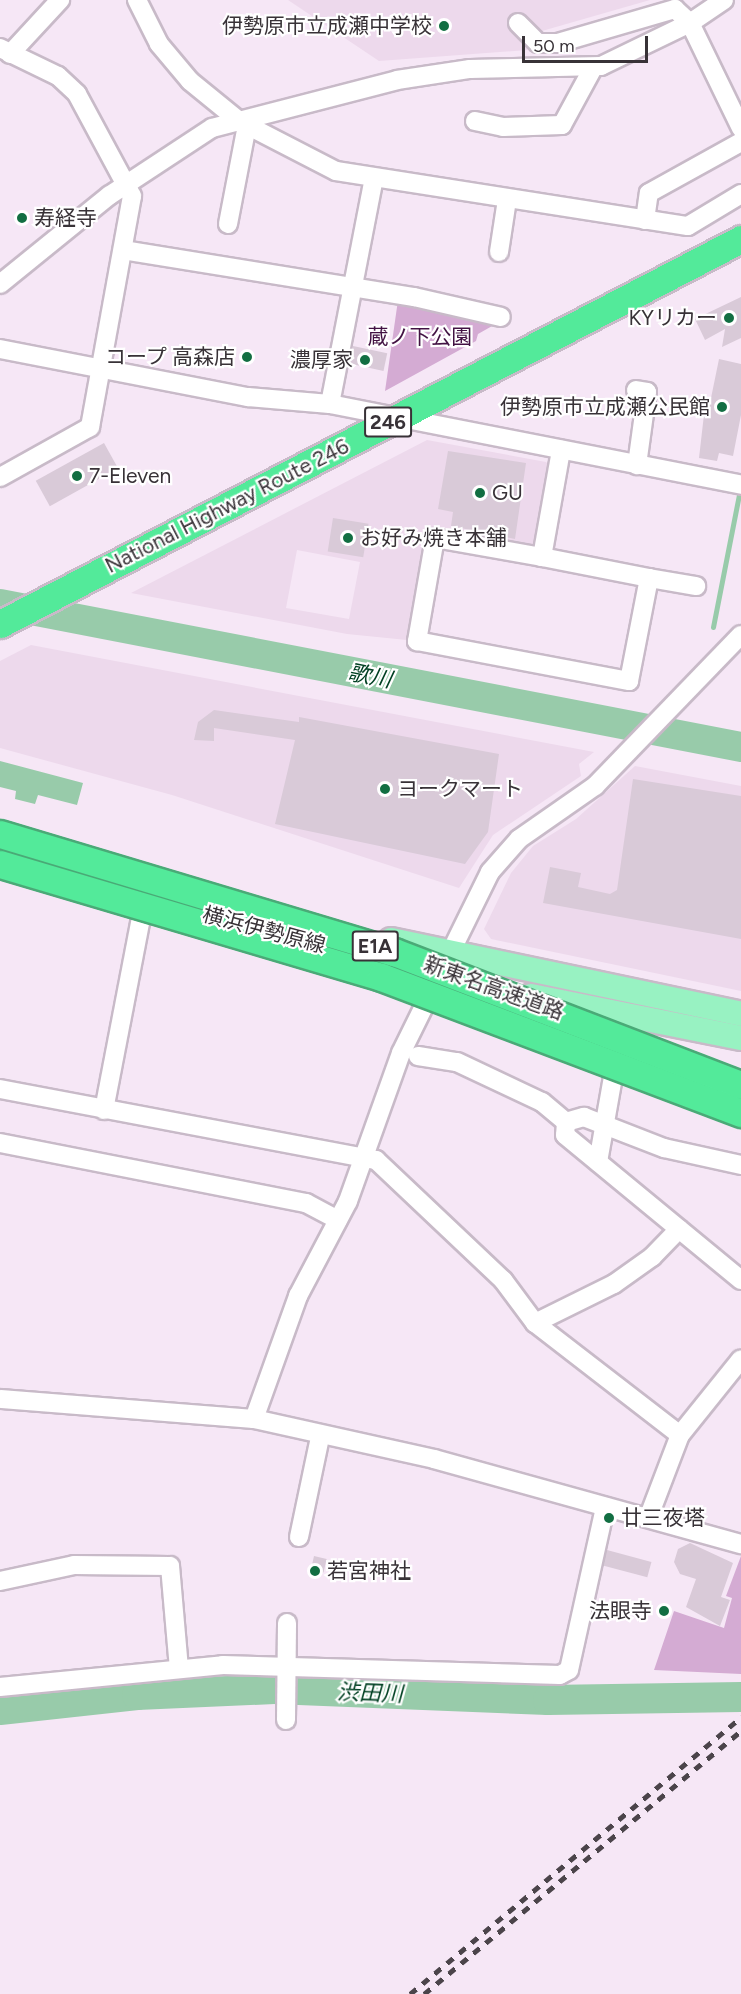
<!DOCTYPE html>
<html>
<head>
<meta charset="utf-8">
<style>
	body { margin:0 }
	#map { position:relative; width:741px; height:1994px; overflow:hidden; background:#f6e7f6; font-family:Figtree,"Noto Sans JP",sans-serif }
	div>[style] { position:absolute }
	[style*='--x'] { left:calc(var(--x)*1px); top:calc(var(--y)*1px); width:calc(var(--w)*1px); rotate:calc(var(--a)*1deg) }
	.built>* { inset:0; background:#edd9ec }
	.green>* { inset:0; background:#d4abd3 }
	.water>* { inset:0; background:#98cbaa }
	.stream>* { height:5px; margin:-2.5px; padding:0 2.5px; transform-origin:2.5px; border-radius:2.5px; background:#98cbaa }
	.river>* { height:30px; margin:-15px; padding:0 15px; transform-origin:15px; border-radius:15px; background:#98cbaa }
	.building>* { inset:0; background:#d9cad8; transform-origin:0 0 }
	.roads { filter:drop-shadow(2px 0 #c8bac8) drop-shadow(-2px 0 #c8bac8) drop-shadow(0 2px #c8bac8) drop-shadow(0 -2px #c8bac8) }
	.minor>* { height:18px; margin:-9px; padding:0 9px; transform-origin:9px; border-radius:9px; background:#fff }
	.major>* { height:24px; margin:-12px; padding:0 12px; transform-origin:12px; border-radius:12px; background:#98f2c2 }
	.highway>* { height:27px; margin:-13.5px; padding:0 13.5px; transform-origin:13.5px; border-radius:13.5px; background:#53ea9a }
	.rail>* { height:4.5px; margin-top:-2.25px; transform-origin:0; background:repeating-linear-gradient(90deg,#4b444a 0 8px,transparent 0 16px) }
	.bridges { filter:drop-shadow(2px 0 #4aaa77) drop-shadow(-2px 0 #4aaa77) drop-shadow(0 2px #4aaa77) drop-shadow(0 -2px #4aaa77) }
	.highway-bridge>* { height:27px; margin:-13.5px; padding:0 13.5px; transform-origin:13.5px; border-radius:13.5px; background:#53ea9a }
	.dots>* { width:16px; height:16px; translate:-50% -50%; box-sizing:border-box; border:3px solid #fff; border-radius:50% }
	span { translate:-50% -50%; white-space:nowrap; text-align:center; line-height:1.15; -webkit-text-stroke:4.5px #fff; paint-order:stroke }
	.shield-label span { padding:2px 4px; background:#fff; border:2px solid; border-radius:4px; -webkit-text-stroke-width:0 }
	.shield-label { font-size:20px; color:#383237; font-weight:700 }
	.poi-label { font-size:21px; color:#383237 }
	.right { translate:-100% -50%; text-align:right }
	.left { translate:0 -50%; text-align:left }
	.park-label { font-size:21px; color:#421243 }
	.street-label { font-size:21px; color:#383237 }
	.water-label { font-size:22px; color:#004022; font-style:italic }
	.scale { position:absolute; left:522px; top:36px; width:126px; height:27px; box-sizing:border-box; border:3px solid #383237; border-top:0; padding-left:8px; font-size:18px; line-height:21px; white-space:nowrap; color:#383237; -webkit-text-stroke:4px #fff; paint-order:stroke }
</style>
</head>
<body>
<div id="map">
	<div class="built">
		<div style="clip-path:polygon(288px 0,650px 0,535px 33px,527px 50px,379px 61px)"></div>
		<div style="clip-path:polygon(evenodd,427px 440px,546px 462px,551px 468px,538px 544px,531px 548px,430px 529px,407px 640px,347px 634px,131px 593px,427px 440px,297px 550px,360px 562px,349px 619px,286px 608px,297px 550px)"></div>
		<div style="clip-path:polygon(31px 645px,594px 752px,579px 764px,581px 776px,493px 835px,459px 888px,172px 795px,0 748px,0 661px)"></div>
		<div style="clip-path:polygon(635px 766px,741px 786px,741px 991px,491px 939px,484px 929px,511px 873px,533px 846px,576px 819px)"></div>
	</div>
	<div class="green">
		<div style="clip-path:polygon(398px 300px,501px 321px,478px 334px,476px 341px,385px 391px)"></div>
		<div style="clip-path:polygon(741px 1556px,741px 1674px,654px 1670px,674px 1611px,724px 1628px,732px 1598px,726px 1596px)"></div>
	</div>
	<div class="water">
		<div style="clip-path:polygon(0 761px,83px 783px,77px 805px,38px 795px,35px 804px,15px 799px,16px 791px,0 787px)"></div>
	</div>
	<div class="stream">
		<div style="--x:713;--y:627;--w:140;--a:-78.9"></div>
	</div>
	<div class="river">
		<div style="--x:0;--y:604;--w:755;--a:10.92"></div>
		<div style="--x:0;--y:1710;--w:138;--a:-6.2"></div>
		<div style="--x:137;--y:1695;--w:137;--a:-2.5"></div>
		<div style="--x:274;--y:1689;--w:274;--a:2.3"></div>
		<div style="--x:548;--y:1700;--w:193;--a:-0.9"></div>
	</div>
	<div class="building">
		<div style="clip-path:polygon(741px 297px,741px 338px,722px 347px,725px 329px,705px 340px,695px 319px)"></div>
		<div style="left:353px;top:346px;width:35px;height:18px;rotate:12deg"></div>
		<div style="clip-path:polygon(719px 359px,741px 364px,741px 415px,733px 456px,719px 453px,717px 461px,699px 458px,706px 397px,711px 398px)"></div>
		<div style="left:104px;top:443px;width:29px;height:78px;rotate:61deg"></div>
		<div style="clip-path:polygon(448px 451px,526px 463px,515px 539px,451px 526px,453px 512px,438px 509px)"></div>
		<div style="left:333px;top:518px;width:36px;height:34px;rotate:9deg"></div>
		<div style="clip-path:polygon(214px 710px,299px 722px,299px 717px,499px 754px,488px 832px,465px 864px,275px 824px,295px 740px,214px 728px,214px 741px,194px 740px,198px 722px)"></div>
		<div style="clip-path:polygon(633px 779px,741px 796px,741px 939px,543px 903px,550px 867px,581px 873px,578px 887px,610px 894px,617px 890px)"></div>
		<div style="clip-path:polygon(690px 1543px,733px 1563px,721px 1597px,730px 1600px,720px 1626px,686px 1607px,696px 1579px,680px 1574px,674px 1562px,678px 1549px)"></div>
		<div style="left:607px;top:1550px;width:46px;height:16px;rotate:15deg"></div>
		<div style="left:314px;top:1556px;width:13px;height:14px;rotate:13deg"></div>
	</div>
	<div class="roads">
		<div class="minor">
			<div style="--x:137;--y:0;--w:49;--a:63.4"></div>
			<div style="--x:159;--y:44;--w:48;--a:50"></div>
			<div style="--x:190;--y:81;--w:63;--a:39.2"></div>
			<div style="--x:239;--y:121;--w:109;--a:27.3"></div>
			<div style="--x:336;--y:171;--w:356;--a:8.9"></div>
			<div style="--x:688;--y:226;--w:62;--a:-31.1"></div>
			<div style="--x:518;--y:23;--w:28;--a:45"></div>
			<div style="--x:538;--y:43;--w:20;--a:0"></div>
			<div style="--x:558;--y:43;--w:122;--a:-16.2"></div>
			<div style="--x:675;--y:9;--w:21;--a:43"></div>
			<div style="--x:690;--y:23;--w:117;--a:64.1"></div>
			<div style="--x:0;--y:48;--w:64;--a:25.8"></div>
			<div style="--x:58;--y:76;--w:26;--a:43"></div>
			<div style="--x:77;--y:94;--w:116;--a:61.7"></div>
			<div style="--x:132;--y:196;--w:235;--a:100.3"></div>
			<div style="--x:90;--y:427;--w:103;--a:150.9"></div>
			<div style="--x:10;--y:54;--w:74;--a:-47.2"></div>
			<div style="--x:475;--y:121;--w:29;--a:12"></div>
			<div style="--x:503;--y:127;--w:59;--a:-1.9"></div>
			<div style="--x:562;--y:125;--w:65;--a:-61.5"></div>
			<div style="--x:645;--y:220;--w:27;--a:-82"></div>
			<div style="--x:649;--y:193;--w:105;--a:-29"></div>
			<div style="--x:228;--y:224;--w:101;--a:-79.1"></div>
			<div style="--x:123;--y:250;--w:295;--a:9.2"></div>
			<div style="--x:414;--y:297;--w:89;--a:12.9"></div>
			<div style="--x:499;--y:252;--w:53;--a:-81.3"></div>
			<div style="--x:0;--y:284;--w:141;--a:-39"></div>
			<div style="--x:110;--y:195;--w:122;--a:-33.3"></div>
			<div style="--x:212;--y:128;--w:191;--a:-14.5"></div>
			<div style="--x:397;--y:80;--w:74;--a:-8.6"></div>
			<div style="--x:470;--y:69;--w:131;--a:-1.3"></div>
			<div style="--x:601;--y:66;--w:99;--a:-25.8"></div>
			<div style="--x:690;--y:23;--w:41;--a:-34.1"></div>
			<div style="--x:0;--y:349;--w:253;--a:11"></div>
			<div style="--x:248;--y:397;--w:82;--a:4.9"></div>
			<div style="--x:330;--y:404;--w:419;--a:11.1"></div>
			<div style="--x:636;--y:390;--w:11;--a:10"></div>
			<div style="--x:647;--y:392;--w:74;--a:97.8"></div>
			<div style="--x:330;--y:404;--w:230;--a:-79"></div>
			<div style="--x:542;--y:557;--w:109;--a:-169.9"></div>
			<div style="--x:435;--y:538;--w:105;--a:99.9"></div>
			<div style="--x:417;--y:641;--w:216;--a:10.7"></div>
			<div style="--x:629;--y:681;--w:105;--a:-79"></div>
			<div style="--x:649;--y:578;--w:109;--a:-168.9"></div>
			<div style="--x:542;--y:557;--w:109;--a:-79.9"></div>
			<div style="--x:649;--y:578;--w:48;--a:9.7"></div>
			<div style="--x:418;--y:1056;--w:39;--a:9"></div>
			<div style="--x:457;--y:1062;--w:94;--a:25.2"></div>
			<div style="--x:542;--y:1102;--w:31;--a:40"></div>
			<div style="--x:566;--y:1122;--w:13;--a:94"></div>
			<div style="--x:565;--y:1135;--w:228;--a:39.5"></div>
			<div style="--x:0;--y:1089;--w:383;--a:10.7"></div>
			<div style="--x:376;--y:1160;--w:175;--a:43.4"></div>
			<div style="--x:503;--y:1280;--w:54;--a:53.3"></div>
			<div style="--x:535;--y:1323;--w:183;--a:37.7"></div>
			<div style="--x:104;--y:1110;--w:216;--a:-79.1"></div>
			<div style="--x:566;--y:1122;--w:19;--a:-16"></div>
			<div style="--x:584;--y:1117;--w:86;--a:21.2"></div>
			<div style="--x:664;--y:1148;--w:79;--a:12.4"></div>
			<div style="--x:0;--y:1143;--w:312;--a:11.1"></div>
			<div style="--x:306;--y:1203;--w:36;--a:28"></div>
			<div style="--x:598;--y:1162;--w:110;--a:-80"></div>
			<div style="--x:535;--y:1323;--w:88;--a:-26.3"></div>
			<div style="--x:614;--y:1284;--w:47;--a:-35.4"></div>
			<div style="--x:652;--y:1257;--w:39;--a:-46"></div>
			<div style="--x:0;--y:1399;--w:255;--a:4.5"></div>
			<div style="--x:254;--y:1419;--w:184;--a:12.5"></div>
			<div style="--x:434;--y:1459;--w:319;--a:15.5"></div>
			<div style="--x:254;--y:1419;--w:131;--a:-70.3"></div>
			<div style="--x:298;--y:1296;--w:107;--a:-62.2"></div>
			<div style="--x:348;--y:1201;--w:157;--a:-70.3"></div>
			<div style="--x:401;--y:1053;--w:202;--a:-63.8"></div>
			<div style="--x:490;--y:872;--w:44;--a:-48.7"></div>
			<div style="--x:519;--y:839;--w:93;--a:-34.9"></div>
			<div style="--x:595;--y:786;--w:210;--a:-46"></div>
			<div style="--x:649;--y:1516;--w:87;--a:-69.1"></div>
			<div style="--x:680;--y:1435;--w:97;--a:-51.2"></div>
			<div style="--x:299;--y:1537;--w:102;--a:-78.1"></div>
			<div style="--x:0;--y:1581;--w:76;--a:-12.2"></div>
			<div style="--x:74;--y:1565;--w:96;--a:0.6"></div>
			<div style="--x:170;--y:1566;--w:102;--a:85"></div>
			<div style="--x:0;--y:1687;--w:224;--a:-5.6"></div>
			<div style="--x:223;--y:1665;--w:337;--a:1.7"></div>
			<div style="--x:560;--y:1675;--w:10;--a:-29"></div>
			<div style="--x:569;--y:1670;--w:167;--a:-77.5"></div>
			<div style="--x:286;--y:1720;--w:97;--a:-89.4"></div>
		</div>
		<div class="major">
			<div style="--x:391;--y:940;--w:358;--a:11.9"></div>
			<div style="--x:319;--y:945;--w:94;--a:15.4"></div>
			<div style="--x:531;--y:996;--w:214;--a:11.3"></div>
		</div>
		<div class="highway">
			<div style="--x:0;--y:624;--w:835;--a:-27.45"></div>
		</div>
	</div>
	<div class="rail">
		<div style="--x:410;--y:1994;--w:432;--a:-39.9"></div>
		<div style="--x:424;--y:1994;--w:412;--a:-39.7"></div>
	</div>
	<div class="bridges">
		<div class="highway-bridge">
			<div style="--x:0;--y:834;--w:411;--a:16.7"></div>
			<div style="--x:394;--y:952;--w:372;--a:21"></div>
			<div style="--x:0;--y:864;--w:397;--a:16.5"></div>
			<div style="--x:381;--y:977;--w:385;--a:20.7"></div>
		</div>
	</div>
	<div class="dots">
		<div style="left:444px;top:26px;background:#126e42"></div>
		<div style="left:22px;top:218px;background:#126e42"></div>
		<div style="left:729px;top:318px;background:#126e42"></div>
		<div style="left:247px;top:357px;background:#126e42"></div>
		<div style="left:365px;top:360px;background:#126e42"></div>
		<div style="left:722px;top:407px;background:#126e42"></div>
		<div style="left:77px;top:476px;background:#126e42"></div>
		<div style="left:480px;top:493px;background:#126e42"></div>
		<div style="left:348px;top:538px;background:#126e42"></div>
		<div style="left:385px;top:789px;background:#126e42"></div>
		<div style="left:609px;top:1518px;background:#126e42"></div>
		<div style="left:315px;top:1571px;background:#126e42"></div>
		<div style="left:664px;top:1611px;background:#126e42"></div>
	</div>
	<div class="shield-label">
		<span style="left:388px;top:422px">246</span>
		<span style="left:375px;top:946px">E1A</span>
	</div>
	<div class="poi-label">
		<span class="right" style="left:432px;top:26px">伊勢原市立成瀬中学校</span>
		<span class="left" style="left:34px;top:218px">寿経寺</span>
		<span class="right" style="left:717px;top:318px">KYリカー</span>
		<span class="right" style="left:235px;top:357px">コープ 高森店</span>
		<span class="right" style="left:353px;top:360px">濃厚家</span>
		<span class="right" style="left:710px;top:407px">伊勢原市立成瀬公民館</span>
		<span class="left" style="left:89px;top:476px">7-Eleven</span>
		<span class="left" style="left:492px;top:493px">GU</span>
		<span class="left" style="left:360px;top:538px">お好み焼き本舗</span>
		<span class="left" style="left:397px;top:789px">ヨークマート</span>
		<span class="left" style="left:621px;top:1518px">廿三夜塔</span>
		<span class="left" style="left:327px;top:1571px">若宮神社</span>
		<span class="right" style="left:652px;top:1611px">法眼寺</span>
	</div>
	<div class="park-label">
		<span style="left:420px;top:337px">蔵ノ下公園</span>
	</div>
	<div class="street-label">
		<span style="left:227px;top:506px;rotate:-27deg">National Highway Route 246</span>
		<span style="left:264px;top:930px;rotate:15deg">横浜伊勢原線</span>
		<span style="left:494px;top:988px;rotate:20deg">新東名高速道路</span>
	</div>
	<div class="water-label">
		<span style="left:370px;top:676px;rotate:11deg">歌川</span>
		<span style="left:370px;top:1693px;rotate:2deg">渋田川</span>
	</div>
	<div class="scale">50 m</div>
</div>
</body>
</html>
